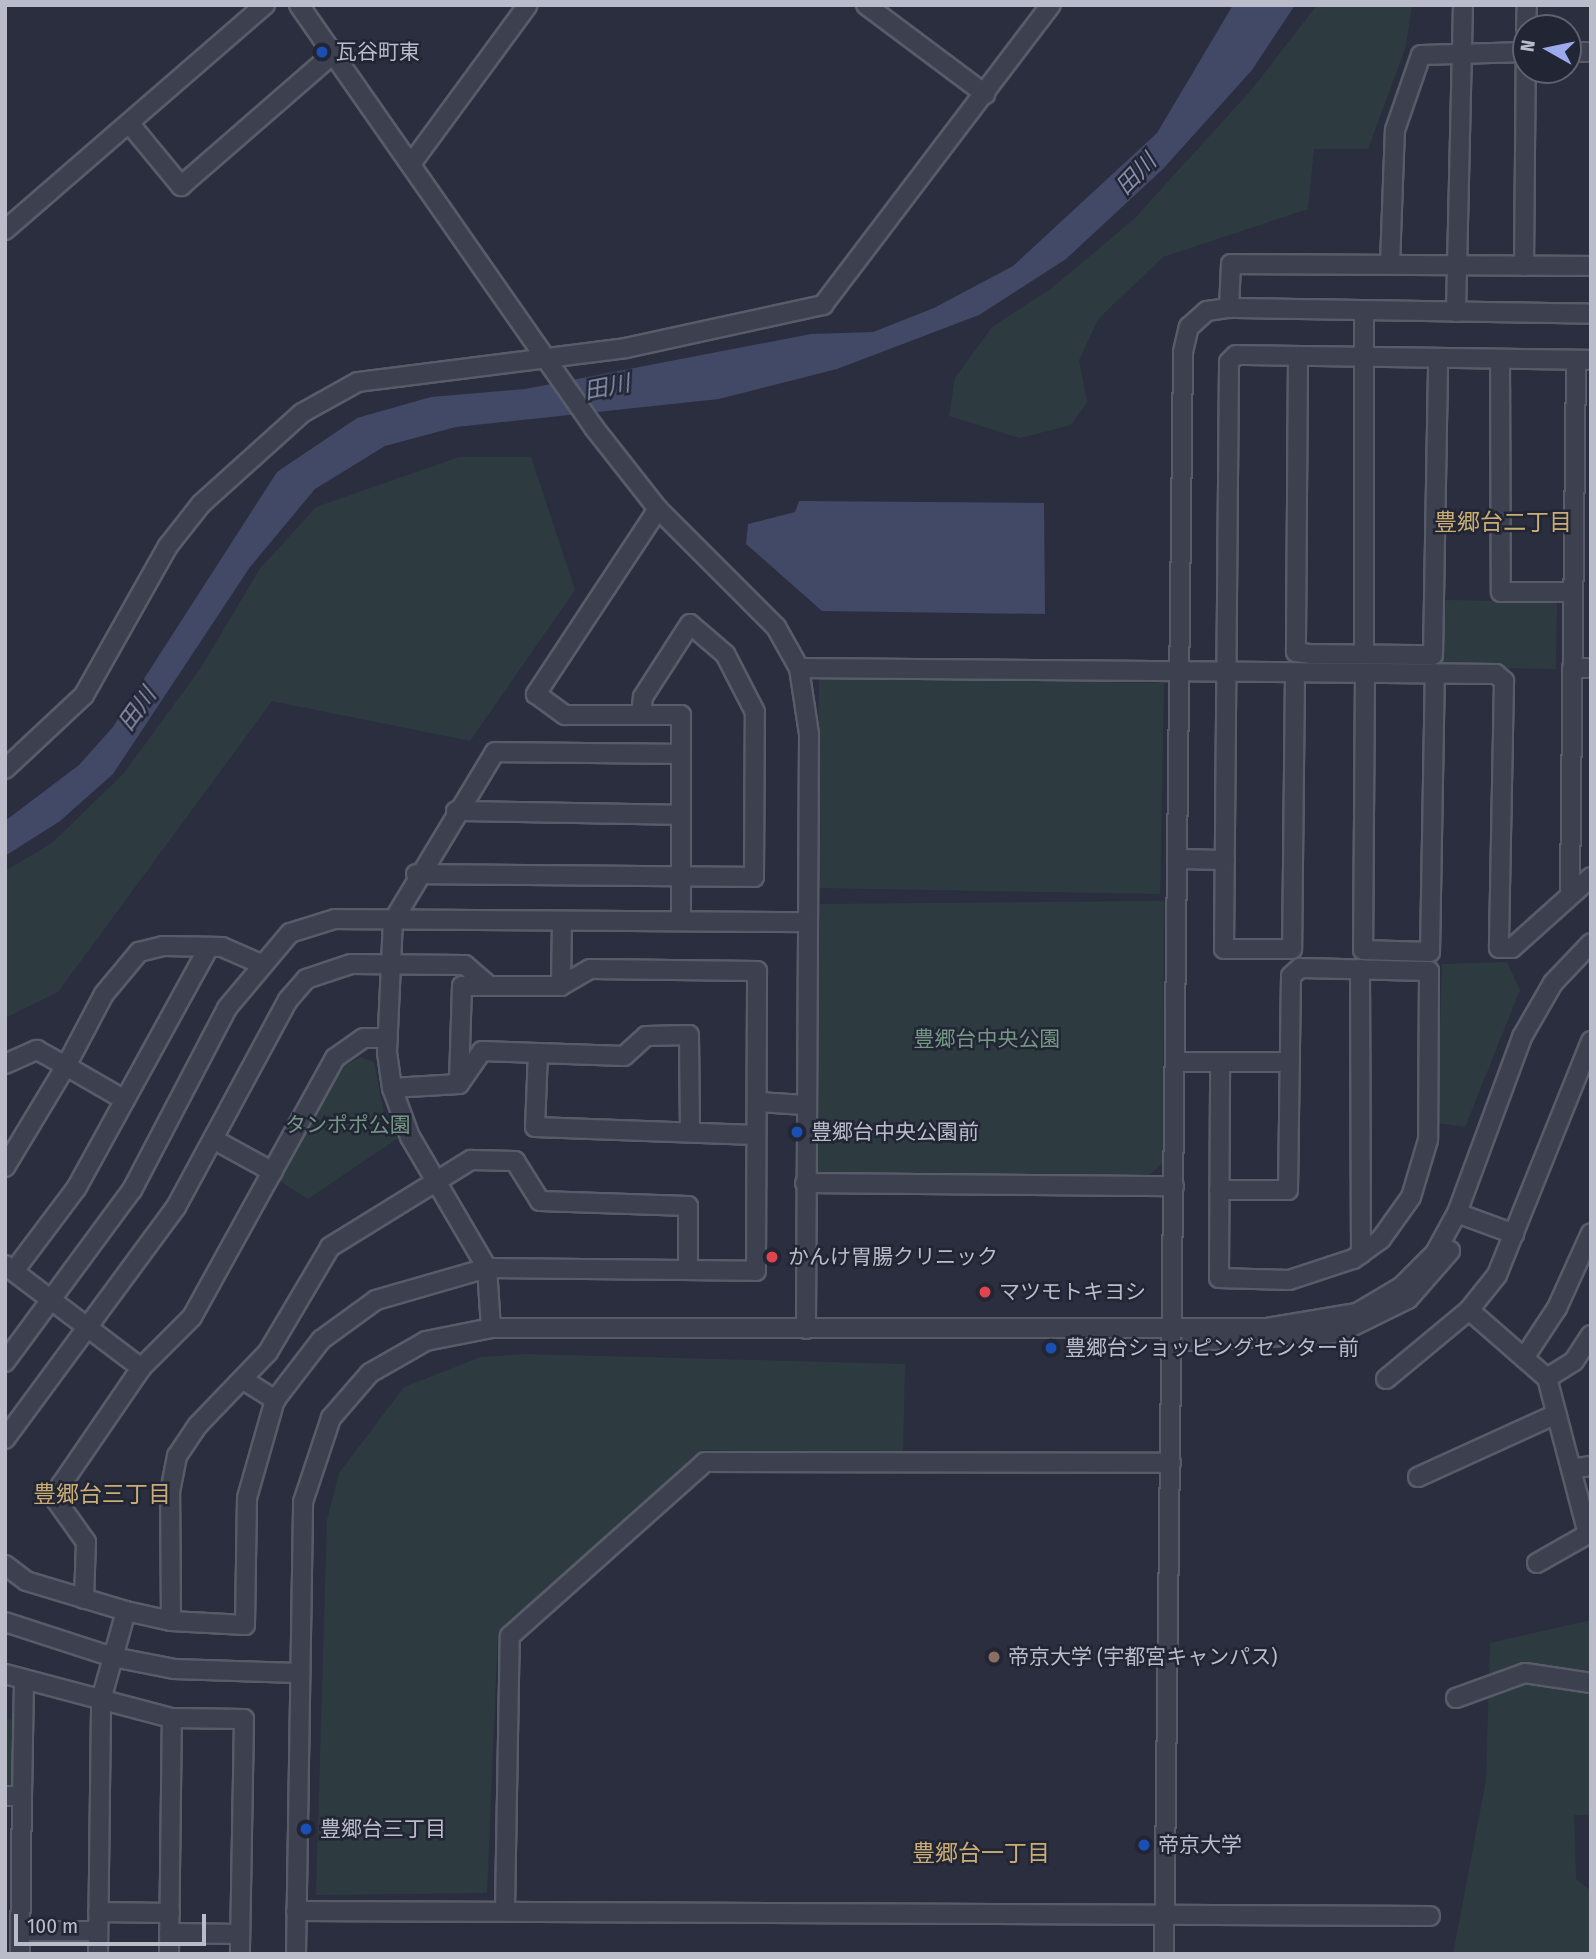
<!DOCTYPE html>
<html>
<head>
<meta charset="utf-8">
<style>
	body { margin:0 }
	#map { position:relative; width:1596px; height:1959px; overflow:hidden; background:#2a2e3f; font-family:"Fira Sans Condensed","Noto Sans JP",sans-serif }
	div>[style] { position:absolute }
	[style*='--x'] { left:calc(var(--x)*1px); top:calc(var(--y)*1px); width:calc(var(--w)*1px); rotate:calc(var(--a)*1deg) }
	.green>* { inset:0; background:#2d3b41; transform-origin:0 0 }
	.water>* { inset:0; background:#424966 }
	.roads { filter:drop-shadow(2px 0 #585c69) drop-shadow(-2px 0 #585c69) drop-shadow(0 2px #585c69) drop-shadow(0 -2px #585c69) }
	.minor>* { height:18px; margin:-9px; padding:0 9px; transform-origin:9px; border-radius:9px; background:#3d414f }
	.dots>* { width:19px; height:19px; translate:-50% -50%; box-sizing:border-box; border:4px solid #222534; border-radius:50% }
	span { translate:-50% -50%; white-space:nowrap; text-align:center; line-height:1.15; -webkit-text-stroke:5px #222534; paint-order:stroke }
	.poi-label { font-size:21px; color:#babcc9 }
	.left { translate:0 -50%; text-align:left }
	.park-label { font-size:21px; color:#749784 }
	.water-label { font-size:23px; color:#868ead; font-style:italic }
	.neighbourhood-label { font-size:23px; color:#c9ad75 }
	.frame { position:absolute; inset:0; border:7px solid #babcc9; pointer-events:none }
	.north { position:absolute; left:1512px; top:14px; width:70px; height:70px; box-sizing:border-box; background:#222534; border:2px solid #5f6170; border-radius:50%; rotate:279deg; font-size:19px; font-weight:700; line-height:28px; text-align:center; color:#babcc9 }
	.north::after { content:''; display:block; margin:auto; width:24px; height:32px; background:#9ca9ec; clip-path:polygon(50% 0,100% 100%,50% 72%,0 100%) }
	.scale { position:absolute; left:14px; top:1914px; width:192px; height:32px; box-sizing:border-box; border:4px solid #babcc9; border-top:0; padding-left:9px; font-size:21px; line-height:24px; white-space:nowrap; color:#babcc9; -webkit-text-stroke:5px #222534; paint-order:stroke }
</style>
</head>
<body>
<div id="map">
	<div class="green">
		<div style="clip-path:polygon(1317px 5px,1412px 5px,1406px 46px,1368px 149px,1314px 149px,1308px 209px,1163px 257px,1098px 319px,1079px 360px,1087px 402px,1071px 425px,1020px 438px,949px 416px,955px 378px,992px 327px,1052px 288px,1134px 219px,1253px 88px)"></div>
		<div style="clip-path:polygon(459px 457px,531px 457px,575px 590px,470px 741px,272px 701px,58px 992px,5px 1018px,5px 871px,52px 843px,124px 773px,200px 669px,259px 570px,316px 507px)"></div>
		<div style="left:1443px;top:600px;width:114px;height:67px;rotate:1deg"></div>
		<div style="left:1164px;top:683px;width:211px;height:345px;rotate:91deg"></div>
		<div style="clip-path:polygon(1164px 901px,1163px 1163px,1147px 1177px,821px 1176px,810px 1164px,816px 904px)"></div>
		<div style="clip-path:polygon(1507px 962px,1520px 990px,1465px 1127px,1437px 1123px,1442px 964px)"></div>
		<div style="clip-path:polygon(361px 1057px,374px 1062px,384px 1114px,398px 1138px,308px 1199px,277px 1179px,336px 1070px)"></div>
		<div style="clip-path:polygon(525px 1354px,905px 1364px,903px 1456px,702px 1450px,498px 1631px,487px 1893px,316px 1895px,327px 1520px,339px 1473px,404px 1387px,481px 1357px)"></div>
		<div style="clip-path:polygon(1591px 1620px,1591px 1815px,1574px 1815px,1576px 1879px,1591px 1891px,1591px 1954px,1453px 1954px,1486px 1780px,1490px 1643px)"></div>
		<div style="left:5px;top:1719px;width:12px;height:74px;rotate:5deg"></div>
	</div>
	<div class="water">
		<div style="clip-path:polygon(1233px 5px,1295px 5px,1252px 70px,1163px 169px,1066px 259px,979px 315px,837px 369px,719px 399px,456px 427px,385px 446px,315px 489px,250px 567px,113px 774px,60px 821px,5px 856px,5px 821px,79px 765px,113px 727px,277px 472px,357px 418px,431px 397px,525px 389px,811px 334px,873px 332px,934px 308px,1013px 266px,1157px 133px)"></div>
		<div style="clip-path:polygon(799px 501px,1044px 503px,1045px 614px,822px 611px,746px 544px,748px 524px,795px 512px)"></div>
	</div>
	<div class="roads">
		<div class="minor">
			<div style="--x:299;--y:5;--w:517;--a:55.08"></div>
			<div style="--x:595;--y:429;--w:102;--a:51.8"></div>
			<div style="--x:658;--y:509;--w:167;--a:45"></div>
			<div style="--x:776;--y:627;--w:47;--a:60.7"></div>
			<div style="--x:799;--y:668;--w:67;--a:81.4"></div>
			<div style="--x:809;--y:734;--w:595;--a:90.29"></div>
			<div style="--x:866;--y:5;--w:149;--a:36.8"></div>
			<div style="--x:1526;--y:28;--w:23;--a:-88"></div>
			<div style="--x:1568;--y:52;--w:23;--a:0"></div>
			<div style="--x:129;--y:123;--w:82;--a:50.5"></div>
			<div style="--x:181;--y:186;--w:201;--a:-41"></div>
			<div style="--x:411;--y:164;--w:197;--a:-53.7"></div>
			<div style="--x:5;--y:230;--w:344;--a:-40.9"></div>
			<div style="--x:1390;--y:264;--w:134;--a:-87.9"></div>
			<div style="--x:1395;--y:130;--w:79;--a:-70.9"></div>
			<div style="--x:1421;--y:55;--w:105;--a:-1.6"></div>
			<div style="--x:1524;--y:266;--w:227;--a:-89.5"></div>
			<div style="--x:1229;--y:308;--w:44;--a:-87.4"></div>
			<div style="--x:1231;--y:264;--w:360;--a:0.3"></div>
			<div style="--x:1456;--y:312;--w:307;--a:-88.7"></div>
			<div style="--x:1298;--y:356;--w:296;--a:90.4"></div>
			<div style="--x:1296;--y:652;--w:15;--a:8"></div>
			<div style="--x:1311;--y:654;--w:122;--a:0.5"></div>
			<div style="--x:1433;--y:655;--w:296;--a:-89"></div>
			<div style="--x:1500;--y:359;--w:233;--a:89.8"></div>
			<div style="--x:1501;--y:592;--w:72;--a:0"></div>
			<div style="--x:658;--y:509;--w:222;--a:123.4"></div>
			<div style="--x:536;--y:694;--w:36;--a:36"></div>
			<div style="--x:565;--y:715;--w:116;--a:0"></div>
			<div style="--x:681;--y:715;--w:206;--a:90"></div>
			<div style="--x:1364;--y:654;--w:344;--a:-90"></div>
			<div style="--x:799;--y:668;--w:697;--a:0.49"></div>
			<div style="--x:1496;--y:674;--w:11;--a:41"></div>
			<div style="--x:1504;--y:681;--w:267;--a:91.1"></div>
			<div style="--x:1499;--y:948;--w:13;--a:0"></div>
			<div style="--x:1512;--y:948;--w:106;--a:-41.9"></div>
			<div style="--x:1572;--y:668;--w:19;--a:0"></div>
			<div style="--x:1295;--y:673;--w:276;--a:90.6"></div>
			<div style="--x:1292;--y:949;--w:68;--a:180"></div>
			<div style="--x:1224;--y:949;--w:587;--a:-89.51"></div>
			<div style="--x:1229;--y:362;--w:10;--a:-45"></div>
			<div style="--x:1236;--y:355;--w:355;--a:0.8"></div>
			<div style="--x:1365;--y:673;--w:277;--a:90.4"></div>
			<div style="--x:1363;--y:950;--w:67;--a:1.7"></div>
			<div style="--x:1430;--y:952;--w:279;--a:-89"></div>
			<div style="--x:5;--y:769;--w:108;--a:-43.1"></div>
			<div style="--x:84;--y:695;--w:171;--a:-60.6"></div>
			<div style="--x:168;--y:546;--w:53;--a:-51.8"></div>
			<div style="--x:201;--y:504;--w:136;--a:-42"></div>
			<div style="--x:302;--y:413;--w:64;--a:-29"></div>
			<div style="--x:358;--y:382;--w:270;--a:-7.2"></div>
			<div style="--x:626;--y:348;--w:202;--a:-12.3"></div>
			<div style="--x:823;--y:305;--w:377;--a:-52.8"></div>
			<div style="--x:456;--y:811;--w:225;--a:1"></div>
			<div style="--x:1177;--y:859;--w:48;--a:1.2"></div>
			<div style="--x:416;--y:874;--w:338;--a:0.5"></div>
			<div style="--x:754;--y:877;--w:165;--a:-89.7"></div>
			<div style="--x:755;--y:712;--w:65;--a:-117.3"></div>
			<div style="--x:725;--y:654;--w:46;--a:-139.4"></div>
			<div style="--x:690;--y:624;--w:87;--a:122.8"></div>
			<div style="--x:643;--y:697;--w:17;--a:97"></div>
			<div style="--x:1570;--y:890;--w:530;--a:-89.35"></div>
			<div style="--x:1360;--y:969;--w:285;--a:89.8"></div>
			<div style="--x:561;--y:986;--w:65;--a:-89.1"></div>
			<div style="--x:1591;--y:1041;--w:252;--a:111.9"></div>
			<div style="--x:1497;--y:1275;--w:45;--a:128.7"></div>
			<div style="--x:1469;--y:1310;--w:103;--a:41.1"></div>
			<div style="--x:1547;--y:1378;--w:32;--a:-32"></div>
			<div style="--x:1574;--y:1361;--w:31;--a:-57"></div>
			<div style="--x:538;--y:1053;--w:86;--a:2"></div>
			<div style="--x:624;--y:1056;--w:30;--a:-42"></div>
			<div style="--x:646;--y:1036;--w:43;--a:-1.3"></div>
			<div style="--x:689;--y:1035;--w:97;--a:89.4"></div>
			<div style="--x:1175;--y:1062;--w:115;--a:0"></div>
			<div style="--x:5;--y:1064;--w:35;--a:-24"></div>
			<div style="--x:37;--y:1050;--w:33;--a:29"></div>
			<div style="--x:66;--y:1066;--w:81;--a:-62.2"></div>
			<div style="--x:104;--y:994;--w:55;--a:-50.2"></div>
			<div style="--x:139;--y:952;--w:25;--a:-14"></div>
			<div style="--x:163;--y:946;--w:59;--a:1"></div>
			<div style="--x:222;--y:947;--w:40;--a:23.4"></div>
			<div style="--x:392;--y:1088;--w:67;--a:-3.4"></div>
			<div style="--x:459;--y:1084;--w:40;--a:-55.1"></div>
			<div style="--x:482;--y:1051;--w:56;--a:2"></div>
			<div style="--x:538;--y:1053;--w:74;--a:92.3"></div>
			<div style="--x:535;--y:1127;--w:221;--a:2.1"></div>
			<div style="--x:758;--y:1102;--w:47;--a:3.7"></div>
			<div style="--x:213;--y:1139;--w:68;--a:28.8"></div>
			<div style="--x:5;--y:1167;--w:118;--a:-58.9"></div>
			<div style="--x:66;--y:1066;--w:68;--a:30"></div>
			<div style="--x:805;--y:1183;--w:369;--a:0.5"></div>
			<div style="--x:1219;--y:1190;--w:69;--a:0"></div>
			<div style="--x:1288;--y:1190;--w:214;--a:-89.2"></div>
			<div style="--x:1291;--y:976;--w:12;--a:-42"></div>
			<div style="--x:1300;--y:968;--w:129;--a:1.3"></div>
			<div style="--x:1429;--y:971;--w:169;--a:90.3"></div>
			<div style="--x:1428;--y:1140;--w:59;--a:106.6"></div>
			<div style="--x:1411;--y:1197;--w:52;--a:125.5"></div>
			<div style="--x:1381;--y:1239;--w:34;--a:144"></div>
			<div style="--x:1353;--y:1259;--w:67;--a:161.8"></div>
			<div style="--x:1289;--y:1280;--w:70;--a:-178.4"></div>
			<div style="--x:1219;--y:1278;--w:216;--a:-89.7"></div>
			<div style="--x:1457;--y:1213;--w:61;--a:20.2"></div>
			<div style="--x:5;--y:1265;--w:171;--a:37.1"></div>
			<div style="--x:14;--y:1271;--w:105;--a:-53.1"></div>
			<div style="--x:77;--y:1187;--w:274;--a:-61.2"></div>
			<div style="--x:491;--y:1328;--w:60;--a:-93.8"></div>
			<div style="--x:487;--y:1268;--w:152;--a:-120.4"></div>
			<div style="--x:410;--y:1137;--w:52;--a:-110.2"></div>
			<div style="--x:392;--y:1088;--w:36;--a:-98"></div>
			<div style="--x:387;--y:1052;--w:131;--a:-87.4"></div>
			<div style="--x:393;--y:921;--w:197;--a:-58.9"></div>
			<div style="--x:495;--y:752;--w:186;--a:0.6"></div>
			<div style="--x:1191;--y:1341;--w:148;--a:-3.1"></div>
			<div style="--x:1339;--y:1333;--w:77;--a:-26.2"></div>
			<div style="--x:1408;--y:1299;--w:64;--a:-48.8"></div>
			<div style="--x:1524;--y:1358;--w:60;--a:-56.6"></div>
			<div style="--x:1557;--y:1308;--w:82;--a:-65.6"></div>
			<div style="--x:5;--y:1362;--w:214;--a:-53.6"></div>
			<div style="--x:132;--y:1190;--w:205;--a:-62.4"></div>
			<div style="--x:227;--y:1008;--w:98;--a:-50"></div>
			<div style="--x:290;--y:933;--w:47;--a:-17.3"></div>
			<div style="--x:335;--y:919;--w:472;--a:0.4"></div>
			<div style="--x:1386;--y:1379;--w:108;--a:-39.7"></div>
			<div style="--x:245;--y:1381;--w:36;--a:32"></div>
			<div style="--x:5;--y:1439;--w:288;--a:-53.6"></div>
			<div style="--x:176;--y:1207;--w:235;--a:-61.6"></div>
			<div style="--x:288;--y:1000;--w:28;--a:-49"></div>
			<div style="--x:306;--y:979;--w:47;--a:-18.4"></div>
			<div style="--x:351;--y:964;--w:114;--a:0.5"></div>
			<div style="--x:465;--y:965;--w:32;--a:41"></div>
			<div style="--x:1571;--y:1469;--w:20;--a:-9"></div>
			<div style="--x:1418;--y:1477;--w:152;--a:-24.5"></div>
			<div style="--x:1537;--y:1563;--w:59;--a:-29.6"></div>
			<div style="--x:1588;--y:1534;--w:161;--a:-104.7"></div>
			<div style="--x:5;--y:1565;--w:26;--a:37"></div>
			<div style="--x:26;--y:1581;--w:104;--a:16.7"></div>
			<div style="--x:126;--y:1611;--w:46;--a:12.5"></div>
			<div style="--x:171;--y:1621;--w:74;--a:3.1"></div>
			<div style="--x:245;--y:1625;--w:127;--a:-89.1"></div>
			<div style="--x:247;--y:1498;--w:102;--a:-74.1"></div>
			<div style="--x:275;--y:1400;--w:76;--a:-52.5"></div>
			<div style="--x:321;--y:1340;--w:68;--a:-36"></div>
			<div style="--x:376;--y:1300;--w:116;--a:-16.1"></div>
			<div style="--x:487;--y:1268;--w:269;--a:0.6"></div>
			<div style="--x:756;--y:1271;--w:300;--a:-89.8"></div>
			<div style="--x:757;--y:971;--w:167;--a:-179.3"></div>
			<div style="--x:590;--y:969;--w:34;--a:150"></div>
			<div style="--x:561;--y:986;--w:99;--a:180"></div>
			<div style="--x:462;--y:986;--w:98;--a:91.8"></div>
			<div style="--x:84;--y:1599;--w:57;--a:-88"></div>
			<div style="--x:86;--y:1542;--w:52;--a:-125.5"></div>
			<div style="--x:56;--y:1500;--w:16;--a:-72"></div>
			<div style="--x:61;--y:1485;--w:142;--a:-55.6"></div>
			<div style="--x:141;--y:1368;--w:72;--a:-45"></div>
			<div style="--x:192;--y:1317;--w:296;--a:-61.1"></div>
			<div style="--x:335;--y:1058;--w:35;--a:-35"></div>
			<div style="--x:364;--y:1038;--w:24;--a:0"></div>
			<div style="--x:171;--y:1621;--w:129;--a:-90.4"></div>
			<div style="--x:170;--y:1492;--w:37;--a:-79"></div>
			<div style="--x:177;--y:1456;--w:37;--a:-56"></div>
			<div style="--x:198;--y:1425;--w:101;--a:-46.2"></div>
			<div style="--x:268;--y:1352;--w:122;--a:-59.4"></div>
			<div style="--x:330;--y:1247;--w:166;--a:-31.7"></div>
			<div style="--x:471;--y:1160;--w:44;--a:1.3"></div>
			<div style="--x:515;--y:1161;--w:47;--a:58"></div>
			<div style="--x:540;--y:1201;--w:148;--a:1.9"></div>
			<div style="--x:688;--y:1206;--w:64;--a:90"></div>
			<div style="--x:5;--y:1622;--w:114;--a:18"></div>
			<div style="--x:113;--y:1657;--w:62;--a:11.1"></div>
			<div style="--x:174;--y:1669;--w:123;--a:1.9"></div>
			<div style="--x:5;--y:1674;--w:173;--a:14.8"></div>
			<div style="--x:172;--y:1718;--w:72;--a:0.8"></div>
			<div style="--x:244;--y:1719;--w:235;--a:91"></div>
			<div style="--x:1456;--y:1698;--w:73;--a:-19.9"></div>
			<div style="--x:1525;--y:1673;--w:67;--a:8.6"></div>
			<div style="--x:5;--y:1796;--w:17;--a:0"></div>
			<div style="--x:22;--y:1796;--w:115;--a:-89"></div>
			<div style="--x:505;--y:1909;--w:273;--a:-89"></div>
			<div style="--x:510;--y:1636;--w:261;--a:-41.7"></div>
			<div style="--x:705;--y:1462;--w:466;--a:0.1"></div>
			<div style="--x:296;--y:1911;--w:1134;--a:0.25"></div>
			<div style="--x:98;--y:1912;--w:72;--a:0.8"></div>
			<div style="--x:20;--y:1931;--w:78;--a:0"></div>
			<div style="--x:169;--y:1933;--w:71;--a:0.8"></div>
			<div style="--x:20;--y:1954;--w:158;--a:-89.3"></div>
			<div style="--x:98;--y:1954;--w:254;--a:-89.3"></div>
			<div style="--x:101;--y:1700;--w:92;--a:-74.3"></div>
			<div style="--x:169;--y:1954;--w:236;--a:-89.3"></div>
			<div style="--x:296;--y:1954;--w:452;--a:-89.1"></div>
			<div style="--x:303;--y:1502;--w:89;--a:-71.6"></div>
			<div style="--x:331;--y:1418;--w:60;--a:-49.1"></div>
			<div style="--x:370;--y:1373;--w:64;--a:-29.7"></div>
			<div style="--x:426;--y:1341;--w:66;--a:-11.3"></div>
			<div style="--x:491;--y:1328;--w:776;--a:0"></div>
			<div style="--x:1267;--y:1328;--w:91;--a:-9.5"></div>
			<div style="--x:1357;--y:1313;--w:51;--a:-30.6"></div>
			<div style="--x:1401;--y:1287;--w:48;--a:-45"></div>
			<div style="--x:1435;--y:1253;--w:46;--a:-61.2"></div>
			<div style="--x:1457;--y:1213;--w:188;--a:-69.7"></div>
			<div style="--x:1522;--y:1037;--w:62;--a:-60.1"></div>
			<div style="--x:1553;--y:983;--w:55;--a:-46.5"></div>
			<div style="--x:1164;--y:1954;--w:1602;--a:-89.32"></div>
			<div style="--x:1183;--y:352;--w:26;--a:-77"></div>
			<div style="--x:1189;--y:327;--w:24;--a:-42"></div>
			<div style="--x:1207;--y:311;--w:22;--a:-8"></div>
			<div style="--x:1229;--y:308;--w:362;--a:0.9"></div>
		</div>
	</div>
	<div class="dots">
		<div style="left:322px;top:52px;background:#1a4fb4"></div>
		<div style="left:797px;top:1132px;background:#1a4fb4"></div>
		<div style="left:772px;top:1257px;background:#e0444e"></div>
		<div style="left:985px;top:1292px;background:#e0444e"></div>
		<div style="left:1051px;top:1348px;background:#1a4fb4"></div>
		<div style="left:994px;top:1657px;background:#8d6e63"></div>
		<div style="left:306px;top:1829px;background:#1a4fb4"></div>
		<div style="left:1144px;top:1845px;background:#1a4fb4"></div>
	</div>
	<div class="poi-label">
		<span class="left" style="left:336px;top:52px">瓦谷町東</span>
		<span class="left" style="left:811px;top:1132px">豊郷台中央公園前</span>
		<span class="left" style="left:788px;top:1257px">かんけ胃腸クリニック</span>
		<span class="left" style="left:999px;top:1292px">マツモトキヨシ</span>
		<span class="left" style="left:1065px;top:1348px">豊郷台ショッピングセンター前</span>
		<span class="left" style="left:1008px;top:1657px">帝京大学 (宇都宮キャンパス)</span>
		<span class="left" style="left:320px;top:1829px">豊郷台三丁目</span>
		<span class="left" style="left:1158px;top:1845px">帝京大学</span>
	</div>
	<div class="park-label">
		<span style="left:987px;top:1039px">豊郷台中央公園</span>
		<span style="left:348px;top:1125px">タンポポ公園</span>
	</div>
	<div class="water-label">
		<span style="left:1136px;top:174px;rotate:-46deg">田川</span>
		<span style="left:607px;top:387px;rotate:-11deg">田川</span>
		<span style="left:137px;top:709px;rotate:-54deg">田川</span>
	</div>
	<div class="neighbourhood-label">
		<span style="left:1503px;top:522px">豊郷台二丁目</span>
		<span style="left:102px;top:1494px">豊郷台三丁目</span>
		<span style="left:981px;top:1853px">豊郷台一丁目</span>
	</div>
	<div class="frame"></div>
	<div class="north">N</div>
	<div class="scale">100 m</div>
</div>
</body>
</html>
